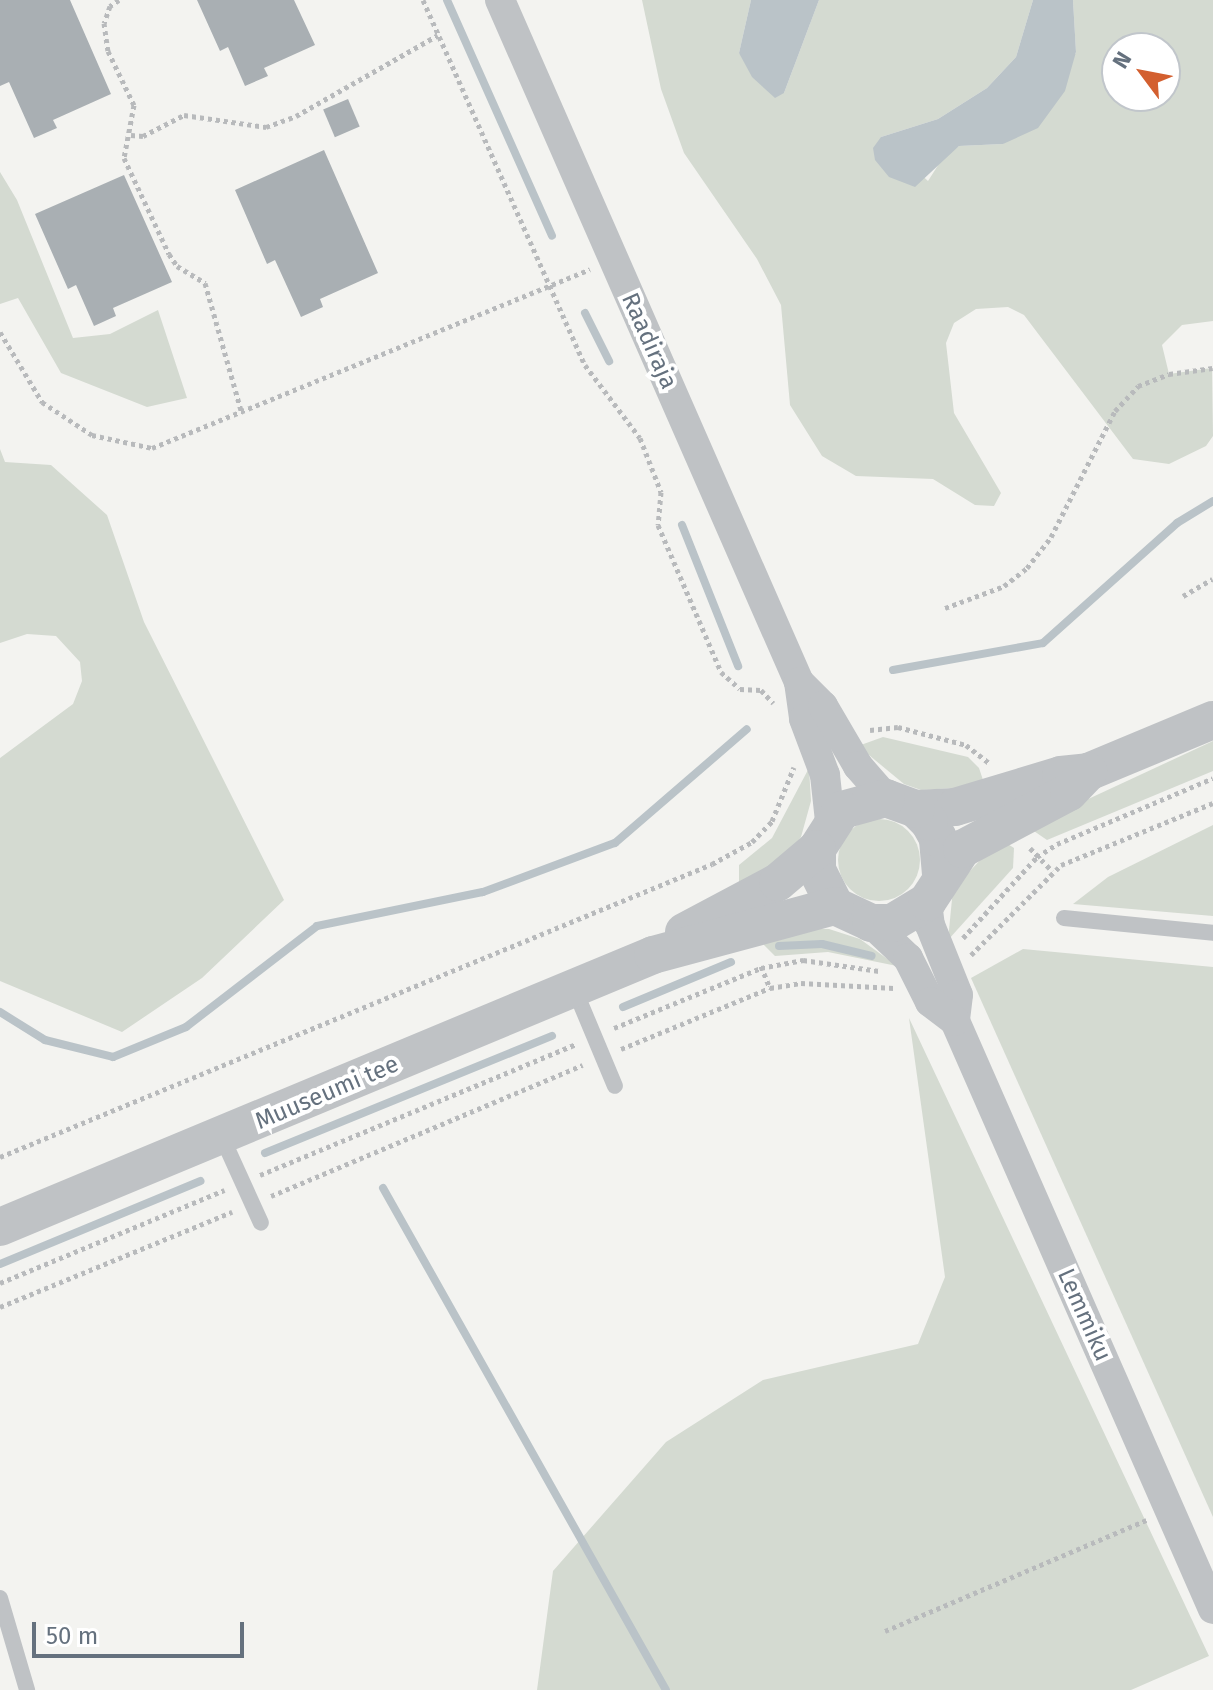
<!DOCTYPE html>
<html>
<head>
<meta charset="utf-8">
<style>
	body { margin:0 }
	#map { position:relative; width:1213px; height:1690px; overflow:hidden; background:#f3f3f0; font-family:"Fira Sans",sans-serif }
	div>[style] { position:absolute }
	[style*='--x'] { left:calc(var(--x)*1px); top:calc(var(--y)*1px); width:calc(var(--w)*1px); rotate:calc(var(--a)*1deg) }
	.green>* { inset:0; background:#d4dad1 }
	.round { border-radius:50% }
	.water>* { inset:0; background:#bac3c8 }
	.stream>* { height:8px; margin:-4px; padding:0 4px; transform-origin:4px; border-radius:4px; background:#bac3c8 }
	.building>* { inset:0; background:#a9afb3; transform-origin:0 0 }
	.path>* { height:5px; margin-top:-2.5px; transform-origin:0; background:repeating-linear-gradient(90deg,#b8babc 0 4px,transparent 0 8px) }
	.service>* { height:16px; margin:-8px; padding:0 8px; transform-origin:8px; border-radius:8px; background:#bfc2c5 }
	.minor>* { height:30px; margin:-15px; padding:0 15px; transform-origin:15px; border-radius:15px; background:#bfc2c5 }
	.tertiary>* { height:38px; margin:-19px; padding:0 19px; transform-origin:19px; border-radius:19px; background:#bfc2c5 }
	span { translate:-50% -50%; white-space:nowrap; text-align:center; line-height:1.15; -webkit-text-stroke:8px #fff; paint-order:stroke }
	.street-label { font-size:24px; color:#65717e }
	.north { position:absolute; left:1101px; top:32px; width:80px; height:80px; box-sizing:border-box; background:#fff; border:2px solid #c1c6cb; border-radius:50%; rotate:302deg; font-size:22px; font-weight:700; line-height:32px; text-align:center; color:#65717e }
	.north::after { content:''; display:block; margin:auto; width:28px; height:36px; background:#d35f2f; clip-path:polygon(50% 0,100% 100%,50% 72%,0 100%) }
	.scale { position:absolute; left:32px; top:1622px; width:212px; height:36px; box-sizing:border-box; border:4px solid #65717e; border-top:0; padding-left:10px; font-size:24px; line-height:28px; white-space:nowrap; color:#65717e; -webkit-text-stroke:6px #fff; paint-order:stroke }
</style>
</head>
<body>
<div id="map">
	<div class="green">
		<div style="clip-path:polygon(evenodd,642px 0,751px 0,739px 53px,784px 93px,819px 0,1033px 0,1016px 57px,987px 88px,938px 119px,881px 137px,928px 181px,944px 156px,959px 146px,1003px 144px,1076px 53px,1073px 0,1213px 0,1213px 321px,1182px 325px,1162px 345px,1169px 374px,1212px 368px,1213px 436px,1206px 446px,1169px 464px,1133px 459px,1024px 315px,1008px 307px,976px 309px,954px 323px,946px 343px,954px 413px,1001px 493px,994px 506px,975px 505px,933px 479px,856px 476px,822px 456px,790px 405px,781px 305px,757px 259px,684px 153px,661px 89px,642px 0,1117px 48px,1165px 48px,1165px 96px,1117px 96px,1117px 48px)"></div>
		<div style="clip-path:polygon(0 172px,17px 200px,73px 338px,110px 334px,158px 310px,187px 398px,147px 407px,61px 373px,18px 298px,0 304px)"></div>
		<div style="clip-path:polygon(0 449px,5px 462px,51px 465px,107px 515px,144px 622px,284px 900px,202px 978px,122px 1032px,0 981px,0 758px,73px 704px,82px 681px,80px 662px,56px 636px,27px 634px,0 643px)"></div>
		<div style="clip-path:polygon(883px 737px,968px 757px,979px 768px,985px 786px,921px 790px,904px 784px,858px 746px)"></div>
		<div style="clip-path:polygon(1213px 741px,1213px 771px,1047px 840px,1028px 827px)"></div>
		<div style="clip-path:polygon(809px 768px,811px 801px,801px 837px,788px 855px,739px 893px,739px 865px,772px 838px)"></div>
		<div class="round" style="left:838px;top:819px;width:82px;height:82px"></div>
		<div style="clip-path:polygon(1213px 825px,1213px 916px,1073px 904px,1108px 877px)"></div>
		<div style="clip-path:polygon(1000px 839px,1014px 848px,1013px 868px,948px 940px,953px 889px)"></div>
		<div style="clip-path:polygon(794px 928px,829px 929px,860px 939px,897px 966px,828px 952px,775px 956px,757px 938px)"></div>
		<div style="clip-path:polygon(1023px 949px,1213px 967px,1213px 1517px,971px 978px)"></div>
		<div style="clip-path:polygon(909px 1018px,1209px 1656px,1131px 1690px,537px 1690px,553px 1571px,666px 1442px,763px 1380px,918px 1344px,945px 1277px)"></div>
	</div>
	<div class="water">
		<div style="clip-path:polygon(751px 0,819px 0,784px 93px,775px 98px,752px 77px,739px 53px)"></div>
		<div style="clip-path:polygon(1033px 0,1073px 0,1076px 52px,1065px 91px,1038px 128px,1003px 144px,959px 146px,915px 187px,889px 177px,875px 160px,873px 148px,881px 137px,938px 119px,987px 88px,1016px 57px)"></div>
	</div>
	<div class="stream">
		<div style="--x:447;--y:0;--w:258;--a:66"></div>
		<div style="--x:585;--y:313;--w:54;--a:63.4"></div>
		<div style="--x:682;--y:525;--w:152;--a:68.3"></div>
		<div style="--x:893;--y:670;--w:152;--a:-10.2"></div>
		<div style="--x:1043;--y:643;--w:180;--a:-41.8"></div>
		<div style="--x:1177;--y:523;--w:42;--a:-31.4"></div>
		<div style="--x:779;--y:946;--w:43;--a:-2.7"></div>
		<div style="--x:822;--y:944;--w:51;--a:13.5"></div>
		<div style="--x:623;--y:1007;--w:117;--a:-22.6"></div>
		<div style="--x:0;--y:1012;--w:53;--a:31.9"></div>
		<div style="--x:45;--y:1040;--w:70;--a:14"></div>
		<div style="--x:113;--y:1057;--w:79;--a:-22.3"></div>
		<div style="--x:186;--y:1027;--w:165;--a:-37.6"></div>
		<div style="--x:317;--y:926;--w:169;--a:-11.6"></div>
		<div style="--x:483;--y:892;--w:141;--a:-20.4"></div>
		<div style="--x:615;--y:843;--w:174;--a:-40.8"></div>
		<div style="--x:265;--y:1153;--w:310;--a:-22.2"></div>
		<div style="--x:383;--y:1188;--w:576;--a:60.59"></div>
		<div style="--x:0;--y:1264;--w:217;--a:-22.5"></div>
	</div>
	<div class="building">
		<div style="clip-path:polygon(0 0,70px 0,111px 94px,53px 120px,57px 128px,34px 138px,9px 82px,0 86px)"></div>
		<div style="clip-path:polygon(197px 0,294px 0,315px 45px,264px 68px,268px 76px,245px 86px,228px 47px,220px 51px)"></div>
		<div style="left:348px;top:99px;width:30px;height:27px;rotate:67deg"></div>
		<div style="clip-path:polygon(324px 150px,378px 273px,320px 299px,323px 307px,301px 317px,275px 260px,267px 264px,235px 190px)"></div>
		<div style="clip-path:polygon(124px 175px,172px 282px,113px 308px,116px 316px,94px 326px,76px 285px,68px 289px,35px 214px)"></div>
	</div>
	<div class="path">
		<div style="--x:119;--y:0;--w:11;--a:146"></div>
		<div style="--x:110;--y:6;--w:18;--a:109"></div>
		<div style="--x:104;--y:23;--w:28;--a:82"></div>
		<div style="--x:108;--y:51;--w:60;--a:64.3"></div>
		<div style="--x:134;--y:105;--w:54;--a:100.7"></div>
		<div style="--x:124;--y:158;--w:106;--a:64.9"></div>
		<div style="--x:169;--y:254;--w:14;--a:56"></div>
		<div style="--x:177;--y:266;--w:33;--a:31"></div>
		<div style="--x:205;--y:283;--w:136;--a:74.2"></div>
		<div style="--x:423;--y:0;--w:399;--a:66.1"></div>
		<div style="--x:585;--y:365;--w:91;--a:53"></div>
		<div style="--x:640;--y:438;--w:58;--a:68.7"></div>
		<div style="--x:661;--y:492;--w:33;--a:95"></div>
		<div style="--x:658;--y:525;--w:160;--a:66.8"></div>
		<div style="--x:721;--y:672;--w:25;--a:42"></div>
		<div style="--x:740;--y:689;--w:21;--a:3"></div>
		<div style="--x:761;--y:690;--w:18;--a:47"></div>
		<div style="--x:131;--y:135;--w:12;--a:5"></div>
		<div style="--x:143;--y:136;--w:46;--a:-27.1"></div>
		<div style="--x:184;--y:115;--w:83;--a:8.3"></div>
		<div style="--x:266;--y:127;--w:32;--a:-20"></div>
		<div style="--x:296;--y:116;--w:163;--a:-29.7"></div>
		<div style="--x:0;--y:332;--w:82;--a:59"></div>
		<div style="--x:42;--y:402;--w:60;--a:33.4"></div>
		<div style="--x:92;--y:435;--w:61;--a:12.2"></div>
		<div style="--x:152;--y:448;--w:473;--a:-22.2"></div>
		<div style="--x:1183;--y:596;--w:34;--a:-30"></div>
		<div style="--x:945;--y:608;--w:63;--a:-20.4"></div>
		<div style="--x:1004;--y:586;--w:29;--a:-38"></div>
		<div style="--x:1027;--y:568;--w:39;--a:-52"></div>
		<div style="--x:1051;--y:537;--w:141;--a:-63.1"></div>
		<div style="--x:1115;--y:411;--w:34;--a:-47"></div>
		<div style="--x:1138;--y:386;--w:33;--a:-21"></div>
		<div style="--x:1169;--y:374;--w:44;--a:-7.8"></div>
		<div style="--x:870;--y:730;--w:28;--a:-6"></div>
		<div style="--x:898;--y:727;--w:70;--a:14.8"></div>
		<div style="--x:966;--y:745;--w:31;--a:38"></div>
		<div style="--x:1030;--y:848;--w:32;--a:46"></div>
		<div style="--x:963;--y:938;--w:110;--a:-47.6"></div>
		<div style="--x:1037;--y:857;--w:24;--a:-33"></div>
		<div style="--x:1057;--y:844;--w:169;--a:-22.9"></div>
		<div style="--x:971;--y:955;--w:127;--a:-45"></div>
		<div style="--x:1061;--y:865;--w:164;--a:-22.2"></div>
		<div style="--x:761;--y:966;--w:24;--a:68"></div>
		<div style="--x:614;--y:1028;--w:159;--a:-22.2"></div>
		<div style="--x:761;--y:968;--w:43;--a:-10.8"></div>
		<div style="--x:803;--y:960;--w:77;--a:8.2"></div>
		<div style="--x:621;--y:1049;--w:161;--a:-22.3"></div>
		<div style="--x:770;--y:988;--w:31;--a:-9"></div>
		<div style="--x:801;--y:983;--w:93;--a:3.1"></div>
		<div style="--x:0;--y:1157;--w:770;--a:-22.37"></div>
		<div style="--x:712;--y:864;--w:46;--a:-28.8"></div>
		<div style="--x:752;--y:842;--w:29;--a:-46"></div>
		<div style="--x:772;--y:821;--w:58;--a:-67.8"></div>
		<div style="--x:260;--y:1175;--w:342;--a:-22.5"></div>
		<div style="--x:271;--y:1196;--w:338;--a:-22.8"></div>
		<div style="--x:0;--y:1283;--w:243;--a:-22.5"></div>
		<div style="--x:0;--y:1307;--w:251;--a:-22.3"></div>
		<div style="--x:885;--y:1631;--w:284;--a:-23"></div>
	</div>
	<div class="service">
		<div style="--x:1064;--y:918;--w:150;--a:5.7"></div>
		<div style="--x:574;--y:988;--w:106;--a:67.3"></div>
		<div style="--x:222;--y:1137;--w:94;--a:65.6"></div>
		<div style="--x:0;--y:1598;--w:96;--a:73.6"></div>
	</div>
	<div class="minor">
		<div style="--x:500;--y:0;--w:745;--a:66.33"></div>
		<div style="--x:799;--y:682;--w:37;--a:82"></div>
		<div style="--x:804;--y:719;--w:60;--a:69.4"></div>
		<div style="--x:825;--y:775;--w:46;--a:83.8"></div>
		<div style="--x:799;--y:682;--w:34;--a:45"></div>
		<div style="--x:823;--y:706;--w:69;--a:59.7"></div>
		<div style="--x:858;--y:766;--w:43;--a:48.8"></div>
		<div style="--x:927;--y:902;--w:23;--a:83"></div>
		<div style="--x:930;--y:925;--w:75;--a:68.2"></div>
		<div style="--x:958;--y:995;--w:26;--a:97"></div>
		<div style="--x:955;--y:1021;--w:642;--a:66.31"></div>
		<div style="--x:871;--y:923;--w:51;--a:43.4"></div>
		<div style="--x:908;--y:958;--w:49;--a:63.4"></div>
		<div style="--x:930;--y:1002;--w:31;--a:37"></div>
	</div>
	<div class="tertiary">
		<div style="--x:916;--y:809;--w:39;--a:-3"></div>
		<div style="--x:955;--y:807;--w:111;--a:-16.8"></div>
		<div style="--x:1061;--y:775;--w:27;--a:-6"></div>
		<div style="--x:1088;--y:772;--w:135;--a:-22.6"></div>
		<div style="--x:941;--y:874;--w:36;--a:-95"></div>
		<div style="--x:938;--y:838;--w:18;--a:-119"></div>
		<div style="--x:929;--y:822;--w:18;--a:-135"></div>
		<div style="--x:916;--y:809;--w:32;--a:-160"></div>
		<div style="--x:886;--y:798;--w:46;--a:164.7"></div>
		<div style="--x:842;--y:810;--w:46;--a:122.7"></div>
		<div style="--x:817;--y:849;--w:21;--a:90"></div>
		<div style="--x:817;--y:870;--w:40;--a:63.4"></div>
		<div style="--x:835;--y:906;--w:40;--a:25"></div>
		<div style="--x:871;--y:923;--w:21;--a:0"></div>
		<div style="--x:892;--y:923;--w:41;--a:-31"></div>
		<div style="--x:927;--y:902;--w:64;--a:-56.6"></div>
		<div style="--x:962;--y:849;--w:121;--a:-28"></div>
		<div style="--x:1069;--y:792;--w:28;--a:-46"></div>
		<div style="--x:684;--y:932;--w:106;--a:-28"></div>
		<div style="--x:778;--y:882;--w:51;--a:-40.2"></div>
		<div style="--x:0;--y:1227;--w:707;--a:-22.61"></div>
		<div style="--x:653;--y:955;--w:188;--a:-15.1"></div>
	</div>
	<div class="street-label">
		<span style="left:649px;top:341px;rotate:66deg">Raadiraja</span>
		<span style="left:327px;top:1093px;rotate:-23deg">Muuseumi tee</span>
		<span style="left:1084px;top:1315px;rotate:66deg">Lemmiku</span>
	</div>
	<div class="north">N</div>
	<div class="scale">50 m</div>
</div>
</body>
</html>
